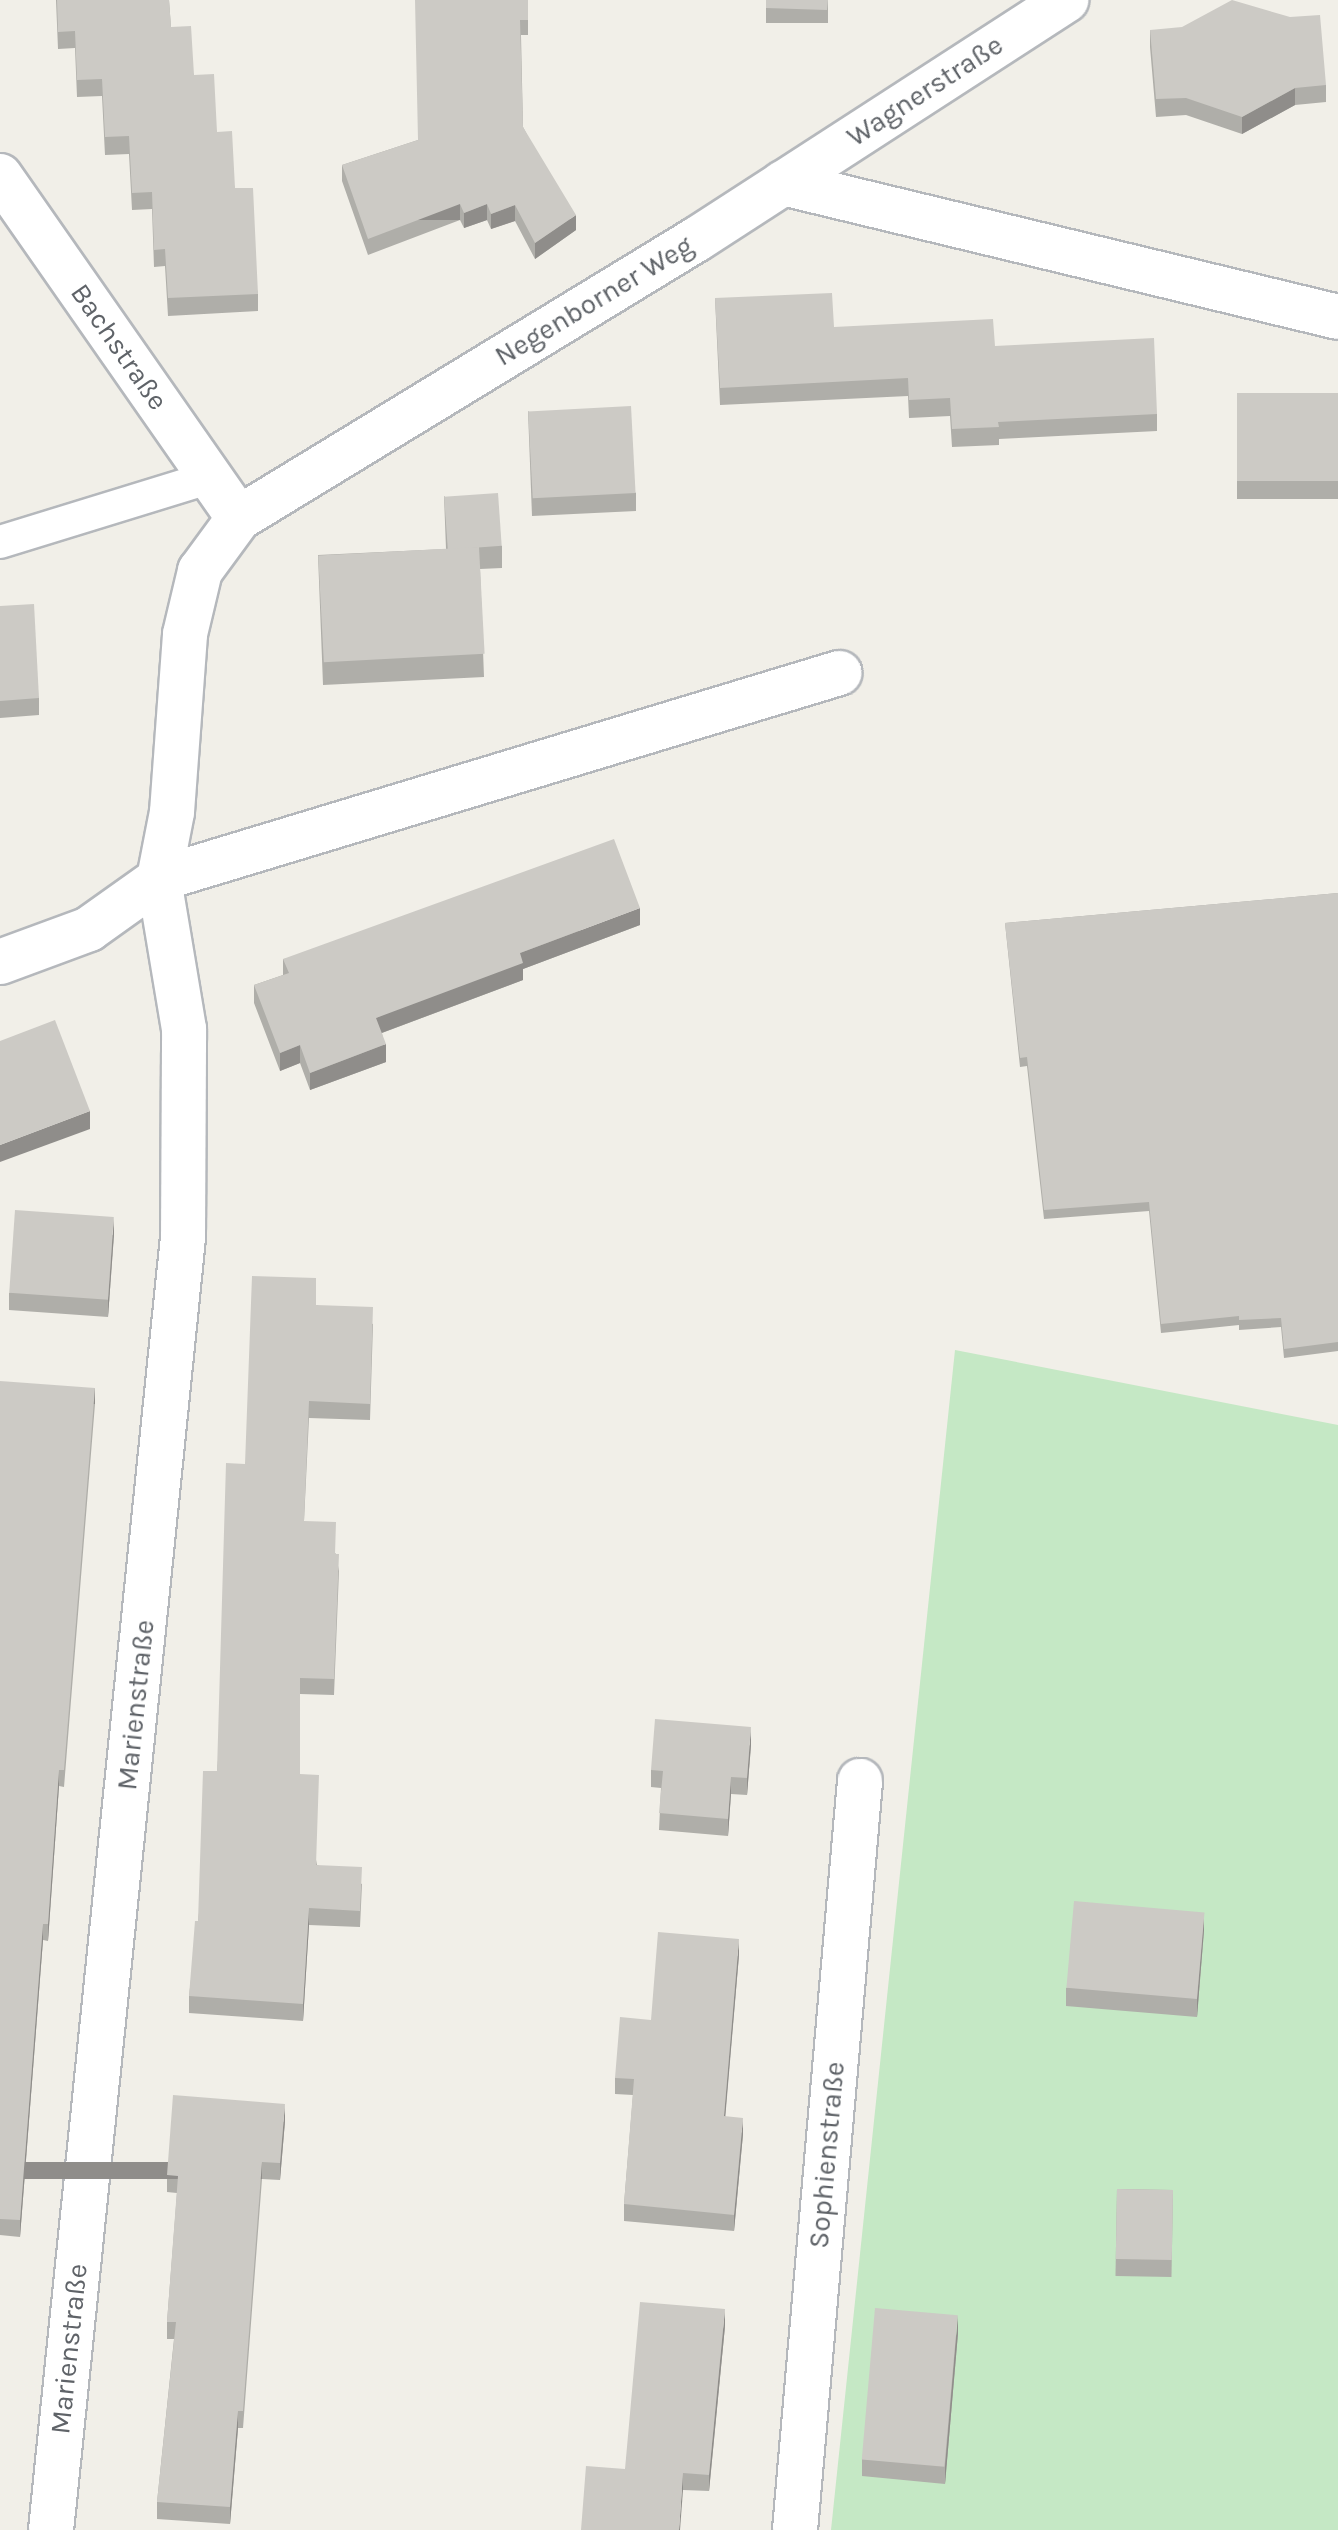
<!DOCTYPE html>
<html>
<head>
<meta charset="utf-8">
<style>
	body { margin:0 }
	#map { position:relative; width:1338px; height:2530px; overflow:hidden; background:#f1efe8; font-family:Karla,sans-serif }
	div>[style] { position:absolute }
	[style*='--x'] { left:calc(var(--x)*1px); top:calc(var(--y)*1px); width:calc(var(--w)*1px); rotate:calc(var(--a)*1deg) }
	.green>* { inset:0; background:#c5e8c5 }
	.roads { filter:drop-shadow(2px 0 #b5b8bc) drop-shadow(-2px 0 #b5b8bc) drop-shadow(0 2px #b5b8bc) drop-shadow(0 -2px #b5b8bc) }
	.lane>* { height:32px; margin:-16px; padding:0 16px; transform-origin:16px; border-radius:16px; background:#fff }
	.street>* { height:44px; margin:-22px; padding:0 22px; transform-origin:22px; border-radius:22px; background:#fff }
	.wall>* { inset:0; background:#afaea9; transform-origin:0 0 }
	.shaded-wall>* { inset:0; background:#8f8d8a; transform-origin:0 0 }
	.building>* { inset:0; background:#cccac5; transform-origin:0 0 }
	span { translate:-50% -50%; white-space:nowrap; text-align:center; line-height:1.15; -webkit-text-stroke:6px #fff; paint-order:stroke }
	.street-label { font-size:28px; color:#5f6368 }
</style>
</head>
<body>
<div id="map">
	<div class="green">
		<div style="clip-path:polygon(955px 1350px,1338px 1425px,1338px 2530px,831px 2530px)"></div>
	</div>
	<div class="roads">
		<div class="lane">
			<div style="--x:0;--y:542;--w:221;--a:-17.1"></div>
		</div>
		<div class="street">
			<div style="--x:0;--y:176;--w:417;--a:55.1"></div>
			<div style="--x:783;--y:183;--w:571;--a:13.57"></div>
			<div style="--x:0;--y:962;--w:95;--a:-20.3"></div>
			<div style="--x:89;--y:929;--w:86;--a:-35.5"></div>
			<div style="--x:159;--y:879;--w:68;--a:-79"></div>
			<div style="--x:172;--y:812;--w:178;--a:-85.8"></div>
			<div style="--x:185;--y:634;--w:65;--a:-76.6"></div>
			<div style="--x:200;--y:571;--w:66;--a:-53.7"></div>
			<div style="--x:239;--y:518;--w:536;--a:-31.35"></div>
			<div style="--x:697;--y:239;--w:440;--a:-32.9"></div>
			<div style="--x:51;--y:2530;--w:1299;--a:-84.17"></div>
			<div style="--x:183;--y:1238;--w:209;--a:-89.7"></div>
			<div style="--x:184;--y:1029;--w:152;--a:-99.5"></div>
			<div style="--x:159;--y:879;--w:711;--a:-16.85"></div>
			<div style="--x:795;--y:2530;--w:752;--a:-85.04"></div>
		</div>
	</div>
	<div class="wall">
		<div style="clip-path:polygon(56px 0,169px 0,171px 27px,194px 75px,217px 132px,235px 188px,258px 294px,258px 311px,168px 316px,165px 266px,154px 267px,152px 209px,132px 210px,129px 154px,105px 155px,102px 96px,77px 97px,75px 48px,58px 49px)"></div>
		<div style="clip-path:polygon(528px 0,528px 35px,521px 35px,523px 127px,576px 230px,535px 259px,515px 221px,491px 229px,487px 220px,464px 228px,460px 220px,368px 255px,342px 181px,342px 165px,418px 140px)"></div>
		<div style="left:766px;top:0;width:62px;height:23px"></div>
		<div style="clip-path:polygon(1150px 30px,1326px 85px,1326px 102px,1295px 105px,1242px 134px,1186px 115px,1156px 117px,1150px 47px)"></div>
		<div style="clip-path:polygon(715px 298px,834px 327px,995px 346px,1157px 414px,1157px 431px,999px 439px,999px 445px,952px 447px,950px 416px,909px 418px,908px 396px,720px 405px)"></div>
		<div style="left:1338px;top:393px;width:106px;height:101px;rotate:90deg"></div>
		<div style="clip-path:polygon(528px 411px,636px 493px,636px 511px,532px 516px)"></div>
		<div style="clip-path:polygon(444px 496px,502px 546px,502px 568px,480px 569px,484px 677px,323px 685px,318px 555px,446px 549px)"></div>
		<div style="clip-path:polygon(0 606px,39px 698px,39px 715px,0 718px)"></div>
		<div style="clip-path:polygon(1338px 893px,1338px 1351px,1284px 1358px,1281px 1327px,1239px 1330px,1239px 1325px,1161px 1333px,1149px 1211px,1044px 1219px,1027px 1066px,1020px 1067px,1005px 923px)"></div>
		<div style="clip-path:polygon(640px 925px,523px 969px,523px 980px,382px 1033px,386px 1062px,310px 1090px,300px 1063px,280px 1071px,254px 1003px,254px 985px,283px 975px,283px 959px)"></div>
		<div style="clip-path:polygon(114px 1234px,108px 1317px,9px 1310px,9px 1293px)"></div>
		<div style="clip-path:polygon(316px 1305px,373px 1324px,370px 1420px,309px 1418px,304px 1521px,336px 1554px,339px 1571px,334px 1695px,300px 1694px,300px 1774px,317px 1865px,362px 1884px,360px 1927px,309px 1925px,303px 2021px,189px 2013px,189px 1996px,198px 1921px,217px 1771px,245px 1464px)"></div>
		<div style="clip-path:polygon(0 1389px,95px 1404px,64px 1787px,59px 1786px,48px 1941px,43px 1940px,20px 2237px,0 2235px)"></div>
		<div style="clip-path:polygon(751px 1745px,747px 1795px,731px 1794px,728px 1836px,659px 1830px,661px 1788px,651px 1787px,651px 1770px)"></div>
		<div style="clip-path:polygon(1204px 1930px,1197px 2017px,1066px 2006px,1066px 1988px)"></div>
		<div style="clip-path:polygon(739px 1955px,725px 2116px,743px 2134px,734px 2231px,624px 2221px,624px 2204px,633px 2095px,615px 2094px,615px 2078px,651px 2020px)"></div>
		<div style="clip-path:polygon(285px 2121px,280px 2180px,262px 2179px,243px 2428px,238px 2428px,230px 2524px,157px 2519px,157px 2502px,174px 2339px,167px 2339px,167px 2322px,177px 2193px,167px 2192px,167px 2175px)"></div>
		<div style="left:1117px;top:2189px;width:56px;height:87px;rotate:1deg"></div>
		<div style="clip-path:polygon(725px 2326px,709px 2491px,683px 2490px,625px 2469px)"></div>
		<div style="clip-path:polygon(958px 2333px,945px 2484px,862px 2476px,862px 2459px)"></div>
	</div>
	<div class="shaded-wall">
		<div style="clip-path:polygon(1295px 88px,1295px 105px,1242px 134px,1242px 117px)"></div>
		<div style="left:460px;top:204px;width:16px;height:98px;rotate:90deg"></div>
		<div style="clip-path:polygon(487px 204px,487px 220px,464px 228px,464px 213px)"></div>
		<div style="clip-path:polygon(515px 205px,515px 221px,491px 229px,491px 214px)"></div>
		<div style="clip-path:polygon(576px 215px,576px 230px,535px 259px,535px 243px)"></div>
		<div style="clip-path:polygon(640px 908px,640px 925px,523px 969px,523px 980px,376px 1035px,376px 1018px,520px 953px)"></div>
		<div style="clip-path:polygon(386px 1044px,386px 1062px,310px 1090px,310px 1073px)"></div>
		<div style="clip-path:polygon(300px 1045px,300px 1063px,280px 1071px,280px 1053px)"></div>
		<div style="clip-path:polygon(90px 1111px,90px 1129px,0 1162px,0 1145px)"></div>
		<div style="clip-path:polygon(114px 1217px,114px 1234px,108px 1317px,108px 1300px)"></div>
		<div style="left:95px;top:1388px;width:16px;height:383px;rotate:90deg"></div>
		<div style="clip-path:polygon(751px 1727px,751px 1745px,747px 1795px,747px 1778px)"></div>
		<div style="clip-path:polygon(59px 1770px,59px 1786px,48px 1941px,48px 1924px)"></div>
		<div style="clip-path:polygon(731px 1777px,731px 1794px,728px 1836px,728px 1819px)"></div>
		<div style="clip-path:polygon(309px 1908px,309px 1925px,303px 2021px,303px 2004px)"></div>
		<div style="clip-path:polygon(1204px 1913px,1204px 1930px,1197px 2017px,1197px 2000px)"></div>
		<div style="clip-path:polygon(43px 1924px,43px 1940px,20px 2237px,20px 2220px)"></div>
		<div style="clip-path:polygon(739px 1939px,739px 1955px,724px 2132px,724px 2116px)"></div>
		<div style="clip-path:polygon(285px 2104px,285px 2121px,280px 2180px,280px 2163px)"></div>
		<div style="clip-path:polygon(743px 2118px,743px 2134px,734px 2231px,734px 2215px)"></div>
		<div style="left:262px;top:2162px;width:17px;height:250px;rotate:90deg"></div>
		<div style="clip-path:polygon(725px 2309px,725px 2326px,709px 2491px,709px 2475px)"></div>
		<div style="clip-path:polygon(958px 2315px,958px 2333px,945px 2484px,945px 2467px)"></div>
		<div style="clip-path:polygon(238px 2411px,238px 2428px,230px 2524px,230px 2507px)"></div>
		<div style="clip-path:polygon(683px 2473px,683px 2490px,680px 2530px,679px 2530px)"></div>
	</div>
	<div class="building">
		<div style="clip-path:polygon(57px 0,169px 0,171px 27px,191px 26px,194px 75px,214px 74px,217px 132px,232px 131px,235px 188px,253px 188px,258px 294px,168px 298px,165px 249px,154px 250px,152px 192px,132px 193px,129px 136px,105px 137px,102px 79px,77px 80px,75px 31px,58px 32px)"></div>
		<div style="clip-path:polygon(415px 0,528px 0,528px 20px,520px 20px,523px 127px,576px 215px,535px 243px,515px 205px,491px 214px,487px 204px,464px 213px,460px 204px,368px 239px,342px 165px,418px 140px)"></div>
		<div style="clip-path:polygon(766px 0,828px 0,827px 10px,766px 8px)"></div>
		<div style="clip-path:polygon(1232px 0,1290px 17px,1320px 15px,1326px 85px,1295px 88px,1242px 117px,1186px 98px,1156px 99px,1150px 30px,1182px 27px)"></div>
		<div style="clip-path:polygon(832px 293px,834px 327px,993px 319px,995px 346px,1154px 338px,1157px 414px,998px 422px,999px 427px,952px 429px,950px 398px,909px 400px,908px 378px,720px 388px,715px 298px)"></div>
		<div style="left:1338px;top:393px;width:88px;height:101px;rotate:90deg"></div>
		<div style="left:631px;top:406px;width:87px;height:103px;rotate:87deg"></div>
		<div style="left:498px;top:493px;width:53px;height:54px;rotate:86deg"></div>
		<div style="left:479px;top:547px;width:107px;height:161px;rotate:87deg"></div>
		<div style="clip-path:polygon(34px 604px,39px 698px,0 701px,0 606px)"></div>
		<div style="clip-path:polygon(614px 839px,640px 908px,520px 953px,523px 963px,376px 1018px,386px 1044px,310px 1073px,300px 1045px,280px 1053px,254px 985px,289px 973px,283px 959px)"></div>
		<div style="clip-path:polygon(1338px 893px,1338px 1342px,1284px 1349px,1281px 1318px,1239px 1320px,1239px 1316px,1161px 1324px,1149px 1202px,1044px 1210px,1027px 1057px,1020px 1058px,1005px 923px)"></div>
		<div style="clip-path:polygon(55px 1020px,90px 1111px,0 1145px,0 1041px)"></div>
		<div style="left:15px;top:1210px;width:99px;height:83px;rotate:4deg"></div>
		<div style="clip-path:polygon(252px 1276px,316px 1278px,316px 1305px,373px 1307px,370px 1404px,309px 1401px,304px 1521px,336px 1522px,335px 1554px,339px 1554px,334px 1679px,300px 1678px,300px 1774px,319px 1775px,316px 1865px,362px 1867px,360px 1911px,309px 1908px,303px 2004px,189px 1996px,195px 1921px,198px 1921px,203px 1771px,217px 1771px,226px 1463px,245px 1464px)"></div>
		<div style="clip-path:polygon(0 1381px,95px 1388px,64px 1770px,59px 1770px,48px 1924px,43px 1924px,20px 2220px,0 2219px)"></div>
		<div style="clip-path:polygon(655px 1719px,751px 1727px,747px 1778px,731px 1777px,728px 1819px,659px 1813px,663px 1771px,651px 1770px)"></div>
		<div style="left:1074px;top:1901px;width:131px;height:87px;rotate:5deg"></div>
		<div style="clip-path:polygon(658px 1932px,739px 1939px,724px 2116px,743px 2118px,734px 2215px,624px 2204px,634px 2079px,615px 2078px,620px 2017px,651px 2020px)"></div>
		<div style="clip-path:polygon(173px 2095px,285px 2104px,280px 2163px,262px 2162px,243px 2411px,238px 2411px,230px 2507px,157px 2502px,176px 2322px,167px 2322px,178px 2176px,167px 2175px)"></div>
		<div style="left:1117px;top:2189px;width:56px;height:70px;rotate:1deg"></div>
		<div style="clip-path:polygon(640px 2302px,725px 2309px,709px 2475px,683px 2473px,679px 2530px,581px 2530px,586px 2466px,625px 2469px)"></div>
		<div style="left:875px;top:2308px;width:83px;height:152px;rotate:5deg"></div>
	</div>
	<div class="street-label">
		<span style="left:925px;top:91px;rotate:-33deg">Wagnerstraße</span>
		<span style="left:594px;top:301px;rotate:-31deg">Negenborner Weg</span>
		<span style="left:119px;top:347px;rotate:55deg">Bachstraße</span>
		<span style="left:136px;top:1705px;rotate:-84deg">Marienstraße</span>
		<span style="left:827px;top:2155px;rotate:-85deg">Sophienstraße</span>
		<span style="left:69px;top:2349px;rotate:-84deg">Marienstraße</span>
	</div>
</div>
</body>
</html>
